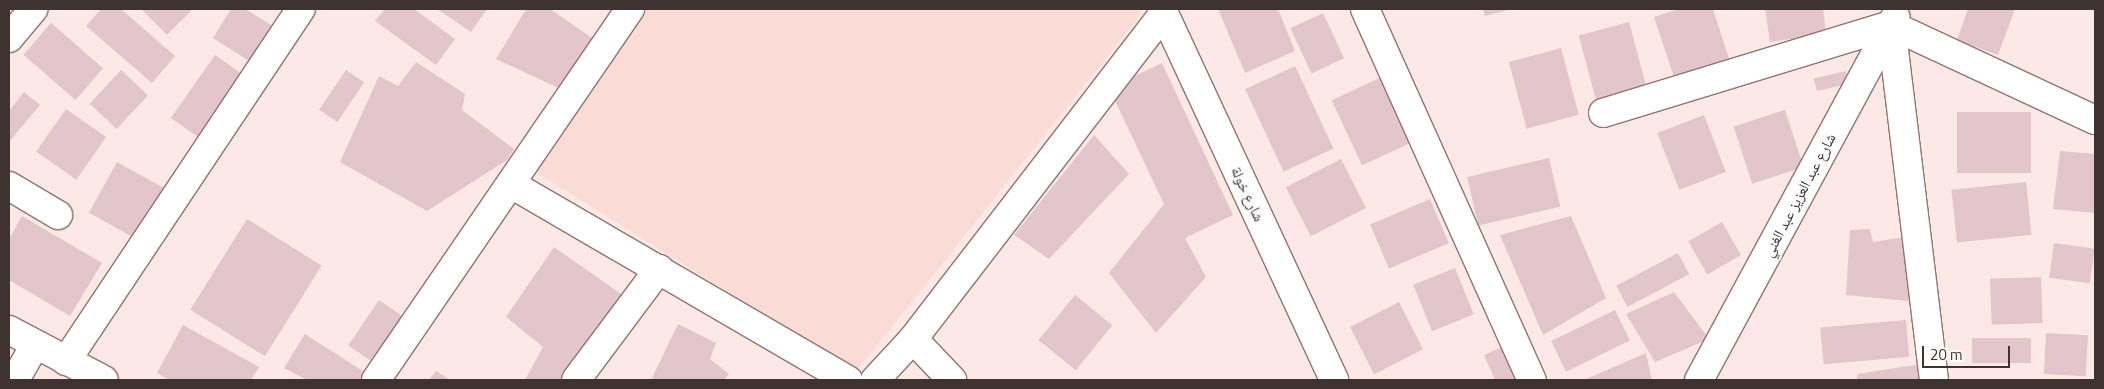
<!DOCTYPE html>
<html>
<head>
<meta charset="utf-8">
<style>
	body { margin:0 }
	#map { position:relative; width:2104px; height:389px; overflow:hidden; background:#fce9e6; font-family:"Titillium Web","Noto Naskh Arabic",sans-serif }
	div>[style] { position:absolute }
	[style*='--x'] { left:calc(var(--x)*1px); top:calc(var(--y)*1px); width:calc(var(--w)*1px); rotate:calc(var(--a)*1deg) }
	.built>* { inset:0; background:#fadbd6 }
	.building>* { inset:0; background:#e3c5cc; transform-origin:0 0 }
	.roads { filter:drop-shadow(1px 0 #8f7470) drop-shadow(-1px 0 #8f7470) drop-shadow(0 1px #8f7470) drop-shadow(0 -1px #8f7470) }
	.street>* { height:28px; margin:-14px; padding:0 14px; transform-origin:14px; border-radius:14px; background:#fff }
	span { translate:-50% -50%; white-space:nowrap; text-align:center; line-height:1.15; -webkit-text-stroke:4px #fbfbfb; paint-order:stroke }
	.street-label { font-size:15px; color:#3e3331 }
	.frame { position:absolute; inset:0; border:10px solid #3e3331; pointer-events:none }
	.scale { position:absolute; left:1922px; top:346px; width:88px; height:22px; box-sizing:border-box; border:2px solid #3e3331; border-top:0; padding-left:6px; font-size:15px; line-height:18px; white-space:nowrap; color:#3e3331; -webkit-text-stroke:4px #fbfbfb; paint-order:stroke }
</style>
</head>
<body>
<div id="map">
	<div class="built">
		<div style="clip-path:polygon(644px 9px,1139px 9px,1141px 14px,856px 372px,536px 172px)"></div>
	</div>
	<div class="building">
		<div style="clip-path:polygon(101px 9px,121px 9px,175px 56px,152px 83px,86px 26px)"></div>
		<div style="clip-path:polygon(141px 9px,193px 9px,167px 35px)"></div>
		<div style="clip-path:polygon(231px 9px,245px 9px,280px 30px,257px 66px,213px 38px)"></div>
		<div style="clip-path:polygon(385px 9px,414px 9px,455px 39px,436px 65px,375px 21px)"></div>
		<div style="clip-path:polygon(437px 9px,487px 9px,471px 32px)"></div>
		<div style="clip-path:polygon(526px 9px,550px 9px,592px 38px,567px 92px,496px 59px)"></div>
		<div style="clip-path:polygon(1218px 9px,1278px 9px,1295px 51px,1245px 73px)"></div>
		<div style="clip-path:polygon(1483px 9px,1513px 9px,1485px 16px)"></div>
		<div style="clip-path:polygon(1679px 9px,1713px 9px,1732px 68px,1677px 86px,1654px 17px)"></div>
		<div style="clip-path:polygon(1765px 9px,1823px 9px,1826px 34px,1770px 42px)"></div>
		<div style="clip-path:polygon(1968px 9px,2015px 9px,1998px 55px,1957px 40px)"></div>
		<div style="left:1323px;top:13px;width:50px;height:36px;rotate:65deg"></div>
		<div style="left:1629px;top:22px;width:79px;height:52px;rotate:75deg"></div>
		<div style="left:51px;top:23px;width:69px;height:42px;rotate:41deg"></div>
		<div style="left:1561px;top:48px;width:69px;height:54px;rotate:75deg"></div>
		<div style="left:215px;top:55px;width:45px;height:77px;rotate:35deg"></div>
		<div style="clip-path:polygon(416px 62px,465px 94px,462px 110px,514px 149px,507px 160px,427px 211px,340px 162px,379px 76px,398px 86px)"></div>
		<div style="clip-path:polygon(1162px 63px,1233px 215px,1185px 238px,1206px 277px,1156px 333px,1109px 273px,1164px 204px,1109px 88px)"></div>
		<div style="left:1295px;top:66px;width:91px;height:55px;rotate:65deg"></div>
		<div style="left:121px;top:70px;width:37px;height:46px;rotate:43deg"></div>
		<div style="left:346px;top:70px;width:22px;height:48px;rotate:34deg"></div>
		<div style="left:1846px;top:71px;width:13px;height:33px;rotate:77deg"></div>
		<div style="left:1386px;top:75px;width:72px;height:60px;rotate:65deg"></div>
		<div style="clip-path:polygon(24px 92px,40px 105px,9px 142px,9px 111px)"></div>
		<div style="left:66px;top:109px;width:49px;height:52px;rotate:35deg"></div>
		<div style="left:1785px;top:110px;width:60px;height:54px;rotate:72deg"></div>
		<div style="left:1957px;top:112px;width:74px;height:61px"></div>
		<div style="left:1704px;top:115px;width:61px;height:50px;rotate:69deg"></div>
		<div style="clip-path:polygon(1094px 135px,1129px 174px,1049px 259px,1014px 235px)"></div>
		<div style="clip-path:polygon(2060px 151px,2095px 154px,2095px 213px,2053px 209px)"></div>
		<div style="left:1549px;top:158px;width:50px;height:84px;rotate:77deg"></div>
		<div style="left:1341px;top:159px;width:55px;height:62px;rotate:63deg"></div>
		<div style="left:117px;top:162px;width:63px;height:58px;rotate:29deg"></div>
		<div style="left:2026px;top:182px;width:53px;height:75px;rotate:84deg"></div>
		<div style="left:1430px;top:199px;width:48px;height:65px;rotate:67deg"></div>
		<div style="clip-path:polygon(22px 216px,102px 263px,70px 316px,9px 280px,9px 239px)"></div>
		<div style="clip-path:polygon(1571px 216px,1606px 298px,1543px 335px,1500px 235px)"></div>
		<div style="left:247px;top:219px;width:88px;height:107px;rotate:32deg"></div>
		<div style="left:1722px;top:222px;width:38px;height:39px;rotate:60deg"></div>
		<div style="clip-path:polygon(1870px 229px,1873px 242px,1912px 236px,1919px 302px,1846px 295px,1850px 230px)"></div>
		<div style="left:2054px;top:243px;width:41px;height:35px;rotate:8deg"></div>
		<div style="clip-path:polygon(554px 247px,624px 296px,565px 380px,525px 380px,543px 347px,506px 317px)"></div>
		<div style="left:1678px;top:253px;width:24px;height:70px;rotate:62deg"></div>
		<div style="left:1455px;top:268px;width:50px;height:45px;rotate:68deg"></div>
		<div style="left:2041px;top:277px;width:46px;height:51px;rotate:88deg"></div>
		<div style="clip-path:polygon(1674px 292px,1709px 339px,1655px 362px,1626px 314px)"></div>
		<div style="left:1075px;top:295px;width:48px;height:58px;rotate:39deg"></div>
		<div style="left:379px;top:300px;width:32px;height:55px;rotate:34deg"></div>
		<div style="left:1399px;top:302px;width:53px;height:55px;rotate:63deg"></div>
		<div style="left:1615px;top:310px;width:34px;height:71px;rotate:64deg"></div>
		<div style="left:1906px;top:320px;width:37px;height:86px;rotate:85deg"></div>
		<div style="clip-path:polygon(678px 324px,716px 343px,710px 359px,729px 374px,724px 380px,651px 380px)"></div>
		<div style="clip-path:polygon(183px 325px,259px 367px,251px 380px,169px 380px,157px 373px)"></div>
		<div style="left:2046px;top:333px;width:42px;height:41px;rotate:3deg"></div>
		<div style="clip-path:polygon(305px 334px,366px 373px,363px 380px,307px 380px,284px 368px)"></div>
		<div style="left:1972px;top:338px;width:59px;height:25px"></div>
		<div style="clip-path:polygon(1507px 345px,1522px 380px,1495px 380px,1484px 355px)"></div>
		<div style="clip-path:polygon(1646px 353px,1652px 380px,1584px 380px)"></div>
		<div style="clip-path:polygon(1928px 363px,1931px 380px,1857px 380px,1857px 374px)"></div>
		<div style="clip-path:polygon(436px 371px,450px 380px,429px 380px)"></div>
	</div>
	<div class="roads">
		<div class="street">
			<div style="--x:1162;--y:9;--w:409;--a:65.1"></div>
			<div style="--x:1365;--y:9;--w:407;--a:65.8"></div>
			<div style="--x:1891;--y:25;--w:358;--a:83.1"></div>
			<div style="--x:9;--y:38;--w:38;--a:-50"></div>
			<div style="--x:1603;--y:113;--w:301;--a:-17"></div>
			<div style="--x:1891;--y:25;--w:225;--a:25"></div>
			<div style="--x:511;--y:184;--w:390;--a:30.2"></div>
			<div style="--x:9;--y:186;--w:57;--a:30.6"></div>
			<div style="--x:9;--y:330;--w:107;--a:27.8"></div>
			<div style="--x:913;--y:339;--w:57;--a:46.4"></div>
			<div style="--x:66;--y:361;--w:423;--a:-56.3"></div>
			<div style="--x:15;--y:380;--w:40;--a:-60.3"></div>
			<div style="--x:376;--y:380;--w:450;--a:-55.6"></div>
			<div style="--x:576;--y:380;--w:139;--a:-53.2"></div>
			<div style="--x:875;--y:380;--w:56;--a:-47.2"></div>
			<div style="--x:913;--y:339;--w:411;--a:-52.4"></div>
			<div style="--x:1699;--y:380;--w:413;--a:-61.6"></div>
		</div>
	</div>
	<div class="street-label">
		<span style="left:1248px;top:194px;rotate:65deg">شارع خولة</span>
		<span style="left:1799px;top:195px;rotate:-62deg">شارع عبد العزيز عبد الغني</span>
	</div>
	<div class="frame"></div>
	<div class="scale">20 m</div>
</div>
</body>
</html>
